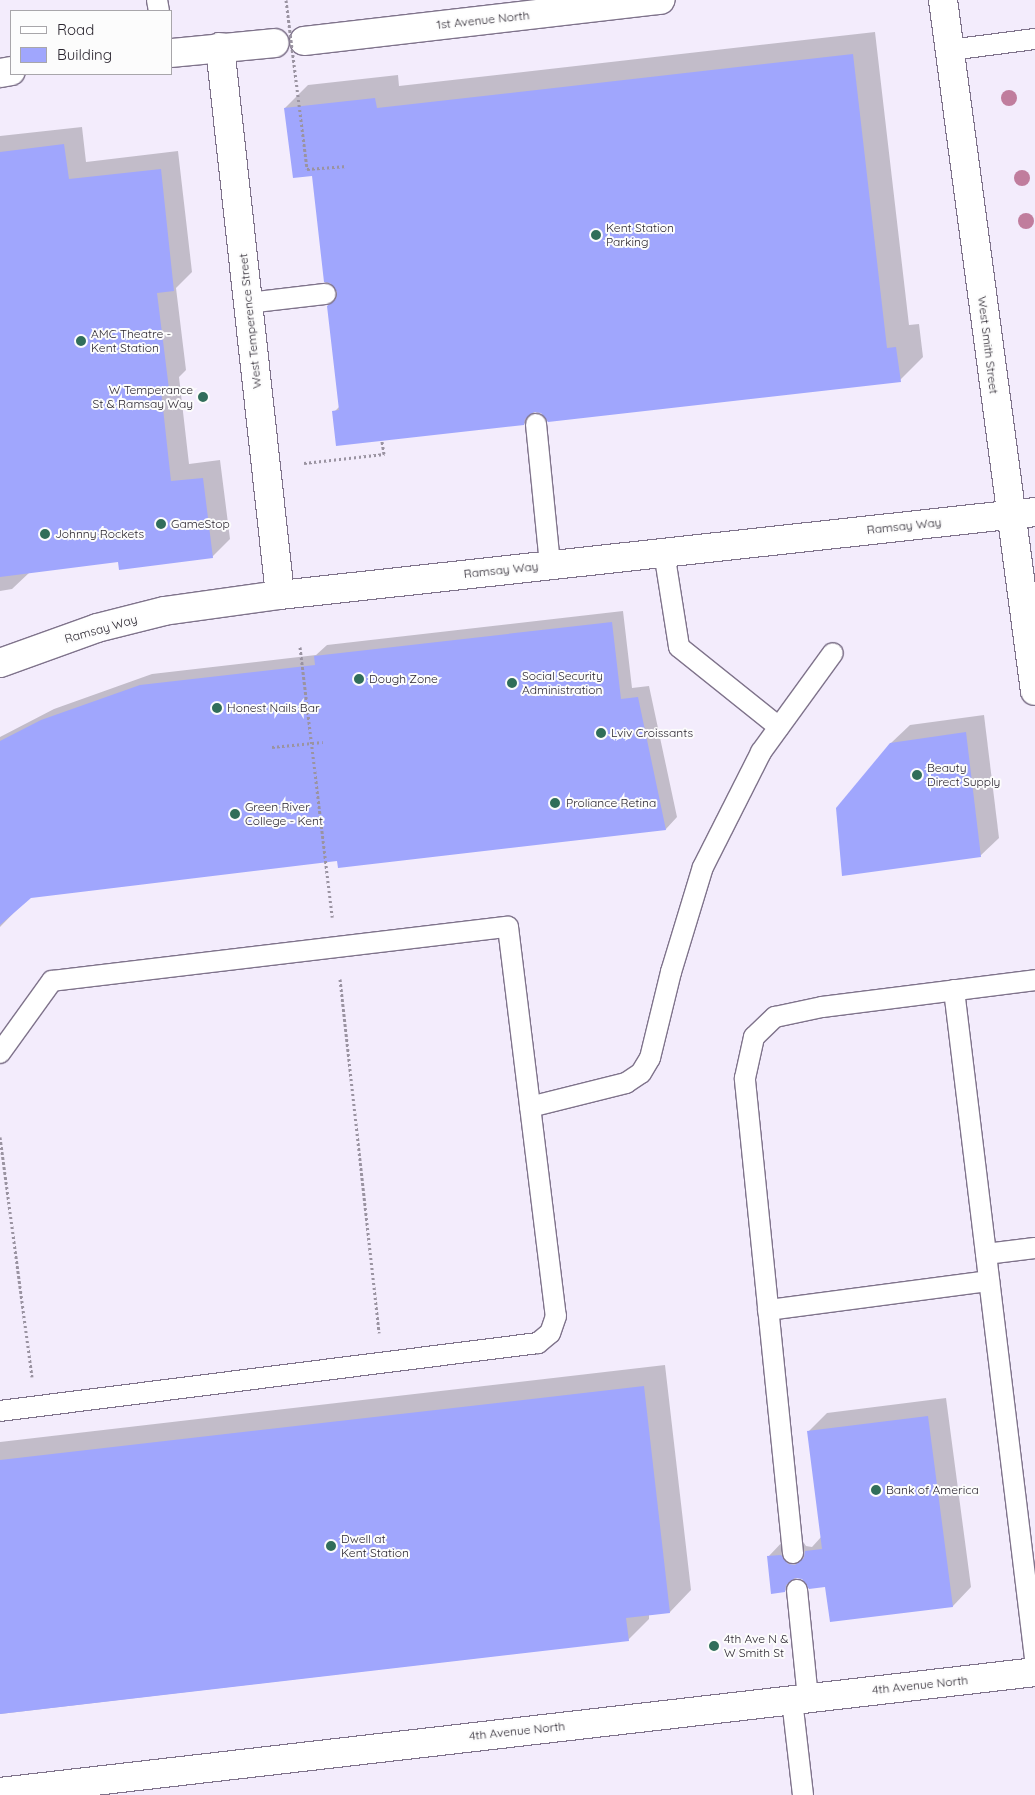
<!DOCTYPE html>
<html>
<head>
<meta charset="utf-8">
<style>
	body { margin:0 }
	#map { position:relative; width:1035px; height:1795px; overflow:hidden; background:#f3ecfc; font-family:Quicksand,sans-serif }
	div>[style] { position:absolute }
	[style*='--x'] { left:calc(var(--x)*1px); top:calc(var(--y)*1px); width:calc(var(--w)*1px); rotate:calc(var(--a)*1deg) }
	.shadow>* { inset:0; background:#0003 }
	.building>* { inset:0; background:#a0a6fd }
	.path>* { height:3px; margin-top:-1.5px; transform-origin:0; background:repeating-linear-gradient(90deg,#9a93a1 0 2.5px,transparent 0 5px) }
	.roads { filter:drop-shadow(1px 0 #7f738b) drop-shadow(-1px 0 #7f738b) drop-shadow(0 1px #7f738b) drop-shadow(0 -1px #7f738b) }
	.lane>* { height:20px; margin:-10px; padding:0 10px; transform-origin:10px; border-radius:10px; background:#fff }
	.street>* { height:28px; margin:-14px; padding:0 14px; transform-origin:14px; border-radius:14px; background:#fff }
	.secondary>* { height:28px; margin:-14px; padding:0 14px; transform-origin:14px; border-radius:14px; background:#fff }
	.path-bridge>* { height:3px; margin-top:-1.5px; transform-origin:0; background:repeating-linear-gradient(90deg,#9a93a1 0 2.5px,transparent 0 5px) }
	.trees>* { width:16px; height:16px; margin:-8px; border-radius:50%; background:#c07d9d }
	.dots>* { width:14px; height:14px; translate:-50% -50%; box-sizing:border-box; border:2px solid #fcfcfc; border-radius:50% }
	span { translate:-50% -50%; white-space:nowrap; text-align:center; line-height:1.15; -webkit-text-stroke:4px #fcfcfc; paint-order:stroke }
	.street-label { font-size:12px; color:#2a252f }
	.poi-label { font-size:12px; color:#2a252f }
	.left { translate:0 -50%; text-align:left }
	.right { translate:-100% -50%; text-align:right }
	.legend { position:absolute; left:10px; top:10px; width:162px; height:65px; box-sizing:border-box; background:#fcfcfc; border:1px solid #a8a6aa; margin:0; padding:6px 9px; list-style:none; font-size:15px; color:#2a252f }
	.legend li { display:flex; align-items:center; gap:10px; height:25px }
	.legend b { width:25px; border:1px solid #a8a6aa }
</style>
</head>
<body>
<div id="map">
	<div class="shadow">
		<div style="clip-path:polygon(875px 32px,909px 325px,919px 324px,923px 357px,900px 380px,536px 411px,524px 424px,334px 412px,340px 406px,328px 306px,338px 292px,313px 174px,285px 108px,308px 85px,398px 75px,399px 86px)"></div>
		<div style="clip-path:polygon(82px 127px,86px 162px,178px 151px,192px 272px,176px 288px,186px 370px,179px 377px,189px 464px,220px 460px,230px 539px,212px 557px,119px 561px,30px 572px,12px 589px,0 591px,0 136px)"></div>
		<div style="clip-path:polygon(623px 611px,632px 688px,649px 686px,677px 817px,666px 829px,338px 859px,30px 896px,0 927px,0 737px,54px 709px,152px 674px,316px 655px,327px 645px)"></div>
		<div style="clip-path:polygon(984px 715px,999px 838px,980px 856px,891px 743px,910px 725px)"></div>
		<div style="clip-path:polygon(665px 1365px,691px 1590px,670px 1612px,649px 1614px,649px 1619px,628px 1640px,0 1714px,0 1442px)"></div>
		<div style="clip-path:polygon(946px 1398px,971px 1587px,953px 1606px,826px 1586px,798px 1577px,785px 1591px,768px 1557px,786px 1538px,800px 1537px,806px 1546px,812px 1547px,822px 1536px,808px 1432px,827px 1413px)"></div>
	</div>
	<div class="building">
		<div style="clip-path:polygon(853px 54px,887px 348px,896px 347px,901px 382px,548px 422px,541px 413px,534px 412px,525px 419px,524px 425px,336px 446px,332px 411px,339px 410px,327px 306px,336px 299px,337px 292px,330px 283px,324px 282px,312px 176px,293px 178px,284px 108px,375px 98px,377px 108px)"></div>
		<div style="clip-path:polygon(64px 144px,69px 179px,161px 169px,174px 291px,157px 293px,169px 389px,161px 390px,171px 481px,203px 478px,213px 558px,119px 570px,118px 562px,0 577px,0 152px)"></div>
		<div style="clip-path:polygon(612px 622px,621px 699px,638px 697px,666px 830px,338px 868px,337px 861px,31px 898px,0 925px,0 741px,41px 720px,140px 685px,315px 665px,314px 656px)"></div>
		<div style="clip-path:polygon(966px 732px,981px 857px,842px 876px,836px 808px,890px 743px)"></div>
		<div style="clip-path:polygon(644px 1386px,670px 1613px,626px 1618px,629px 1641px,0 1714px,0 1460px)"></div>
		<div style="clip-path:polygon(928px 1416px,953px 1607px,830px 1622px,825px 1587px,809px 1589px,802px 1579px,795px 1578px,786px 1585px,785px 1592px,771px 1594px,767px 1556px,781px 1555px,788px 1564px,795px 1565px,804px 1558px,805px 1551px,822px 1549px,807px 1431px)"></div>
	</div>
	<div class="path">
		<div style="--x:304;--y:463;--w:81;--a:-6.4"></div>
		<div style="--x:384;--y:454;--w:13;--a:-99"></div>
		<div style="--x:300;--y:647;--w:272;--a:83.2"></div>
		<div style="--x:340;--y:979;--w:356;--a:83.7"></div>
		<div style="--x:0;--y:1137;--w:242;--a:82.4"></div>
	</div>
	<div class="roads">
		<div class="lane">
			<div style="--x:157;--y:0;--w:11;--a:80"></div>
			<div style="--x:950;--y:50;--w:86;--a:-7.4"></div>
			<div style="--x:248;--y:303;--w:78;--a:-6.7"></div>
			<div style="--x:536;--y:424;--w:142;--a:84.3"></div>
			<div style="--x:664;--y:552;--w:96;--a:81"></div>
			<div style="--x:679;--y:647;--w:128;--a:38.7"></div>
			<div style="--x:954;--y:990;--w:673;--a:83.09"></div>
			<div style="--x:0;--y:1053;--w:89;--a:-54.2"></div>
			<div style="--x:52;--y:981;--w:459;--a:-6.8"></div>
			<div style="--x:508;--y:927;--w:392;--a:83"></div>
			<div style="--x:556;--y:1316;--w:18;--a:109"></div>
			<div style="--x:550;--y:1333;--w:16;--a:140"></div>
			<div style="--x:538;--y:1343;--w:542;--a:172.8"></div>
			<div style="--x:530;--y:1107;--w:99;--a:-14"></div>
			<div style="--x:626;--y:1083;--w:18;--a:-34"></div>
			<div style="--x:641;--y:1073;--w:17;--a:-59"></div>
			<div style="--x:650;--y:1058;--w:89;--a:-76.3"></div>
			<div style="--x:671;--y:972;--w:110;--a:-73.1"></div>
			<div style="--x:703;--y:867;--w:129;--a:-63.2"></div>
			<div style="--x:761;--y:752;--w:122;--a:-54"></div>
			<div style="--x:986;--y:1254;--w:49;--a:-7"></div>
			<div style="--x:768;--y:1310;--w:223;--a:-7.5"></div>
			<div style="--x:793;--y:1553;--w:477;--a:-95.8"></div>
			<div style="--x:745;--y:1078;--w:42;--a:-77.6"></div>
			<div style="--x:754;--y:1037;--w:29;--a:-44"></div>
			<div style="--x:775;--y:1017;--w:48;--a:-12"></div>
			<div style="--x:822;--y:1007;--w:215;--a:-7.2"></div>
			<div style="--x:797;--y:1590;--w:109;--a:84.2"></div>
			<div style="--x:792;--y:1700;--w:96;--a:83.4"></div>
		</div>
		<div class="street">
			<div style="--x:304;--y:41;--w:359;--a:-6.6"></div>
			<div style="--x:220;--y:47;--w:551;--a:83.75"></div>
			<div style="--x:171;--y:53;--w:104;--a:-5.5"></div>
			<div style="--x:0;--y:73;--w:11;--a:-10"></div>
			<div style="--x:0;--y:663;--w:103;--a:-19.8"></div>
			<div style="--x:97;--y:628;--w:69;--a:-14.2"></div>
			<div style="--x:164;--y:611;--w:117;--a:-7.9"></div>
			<div style="--x:280;--y:595;--w:760;--a:-6.27"></div>
		</div>
		<div class="secondary">
			<div style="--x:943;--y:0;--w:697;--a:82.42"></div>
			<div style="--x:0;--y:1792;--w:1042;--a:-6.61"></div>
		</div>
	</div>
	<div class="path-bridge">
		<div style="--x:286;--y:0;--w:170;--a:82.9"></div>
		<div style="--x:307;--y:169;--w:40;--a:-4.3"></div>
		<div style="--x:272;--y:747;--w:51;--a:-5.6"></div>
	</div>
	<div class="trees">
		<div style="left:1009px;top:98px"></div>
		<div style="left:1022px;top:178px"></div>
		<div style="left:1026px;top:221px"></div>
	</div>
	<div class="dots">
		<div style="left:596px;top:235px;background:#316e5a"></div>
		<div style="left:81px;top:341px;background:#316e5a"></div>
		<div style="left:203px;top:397px;background:#316e5a"></div>
		<div style="left:161px;top:524px;background:#316e5a"></div>
		<div style="left:45px;top:534px;background:#316e5a"></div>
		<div style="left:359px;top:679px;background:#316e5a"></div>
		<div style="left:512px;top:683px;background:#316e5a"></div>
		<div style="left:217px;top:708px;background:#316e5a"></div>
		<div style="left:601px;top:733px;background:#316e5a"></div>
		<div style="left:917px;top:775px;background:#316e5a"></div>
		<div style="left:555px;top:803px;background:#316e5a"></div>
		<div style="left:235px;top:814px;background:#316e5a"></div>
		<div style="left:876px;top:1490px;background:#316e5a"></div>
		<div style="left:331px;top:1546px;background:#316e5a"></div>
		<div style="left:714px;top:1646px;background:#316e5a"></div>
	</div>
	<div class="street-label">
		<span style="left:483px;top:20px;rotate:-6deg">1st Avenue North</span>
		<span style="left:250px;top:321px;rotate:-96deg">West Temperence Street</span>
		<span style="left:988px;top:345px;rotate:83deg">West Smith Street</span>
		<span style="left:904px;top:526px;rotate:-6deg">Ramsay Way</span>
		<span style="left:501px;top:570px;rotate:-6deg">Ramsay Way</span>
		<span style="left:101px;top:629px;rotate:-16deg">Ramsay Way</span>
		<span style="left:920px;top:1685px;rotate:-6deg">4th Avenue North</span>
		<span style="left:517px;top:1731px;rotate:-6deg">4th Avenue North</span>
	</div>
	<div class="poi-label">
		<span class="left" style="left:606px;top:235px">Kent Station<br>Parking</span>
		<span class="left" style="left:91px;top:341px">AMC Theatre -<br>Kent Station</span>
		<span class="right" style="left:193px;top:397px">W Temperance<br>St &amp; Ramsay Way</span>
		<span class="left" style="left:171px;top:524px">GameStop</span>
		<span class="left" style="left:55px;top:534px">Johnny Rockets</span>
		<span class="left" style="left:522px;top:683px">Social Security<br>Administration</span>
		<span class="left" style="left:369px;top:679px">Dough Zone</span>
		<span class="left" style="left:227px;top:708px">Honest Nails Bar</span>
		<span class="left" style="left:611px;top:733px">Lviv Croissants</span>
		<span class="left" style="left:927px;top:775px">Beauty<br>Direct Supply</span>
		<span class="left" style="left:566px;top:803px">Proliance Retina</span>
		<span class="left" style="left:245px;top:814px">Green River<br>College - Kent</span>
		<span class="left" style="left:886px;top:1490px">Bank of America</span>
		<span class="left" style="left:341px;top:1546px">Dwell at<br>Kent Station</span>
		<span class="left" style="left:724px;top:1646px">4th Ave N &amp;<br>W Smith St</span>
	</div>
	<ul class="legend">
	<li><b style="height:6px;background:#fff"></b>Road</li>
	<li><b style="height:14px;background:#a0a6fd"></b>Building</li>
	</ul>
</div>
</body>
</html>
